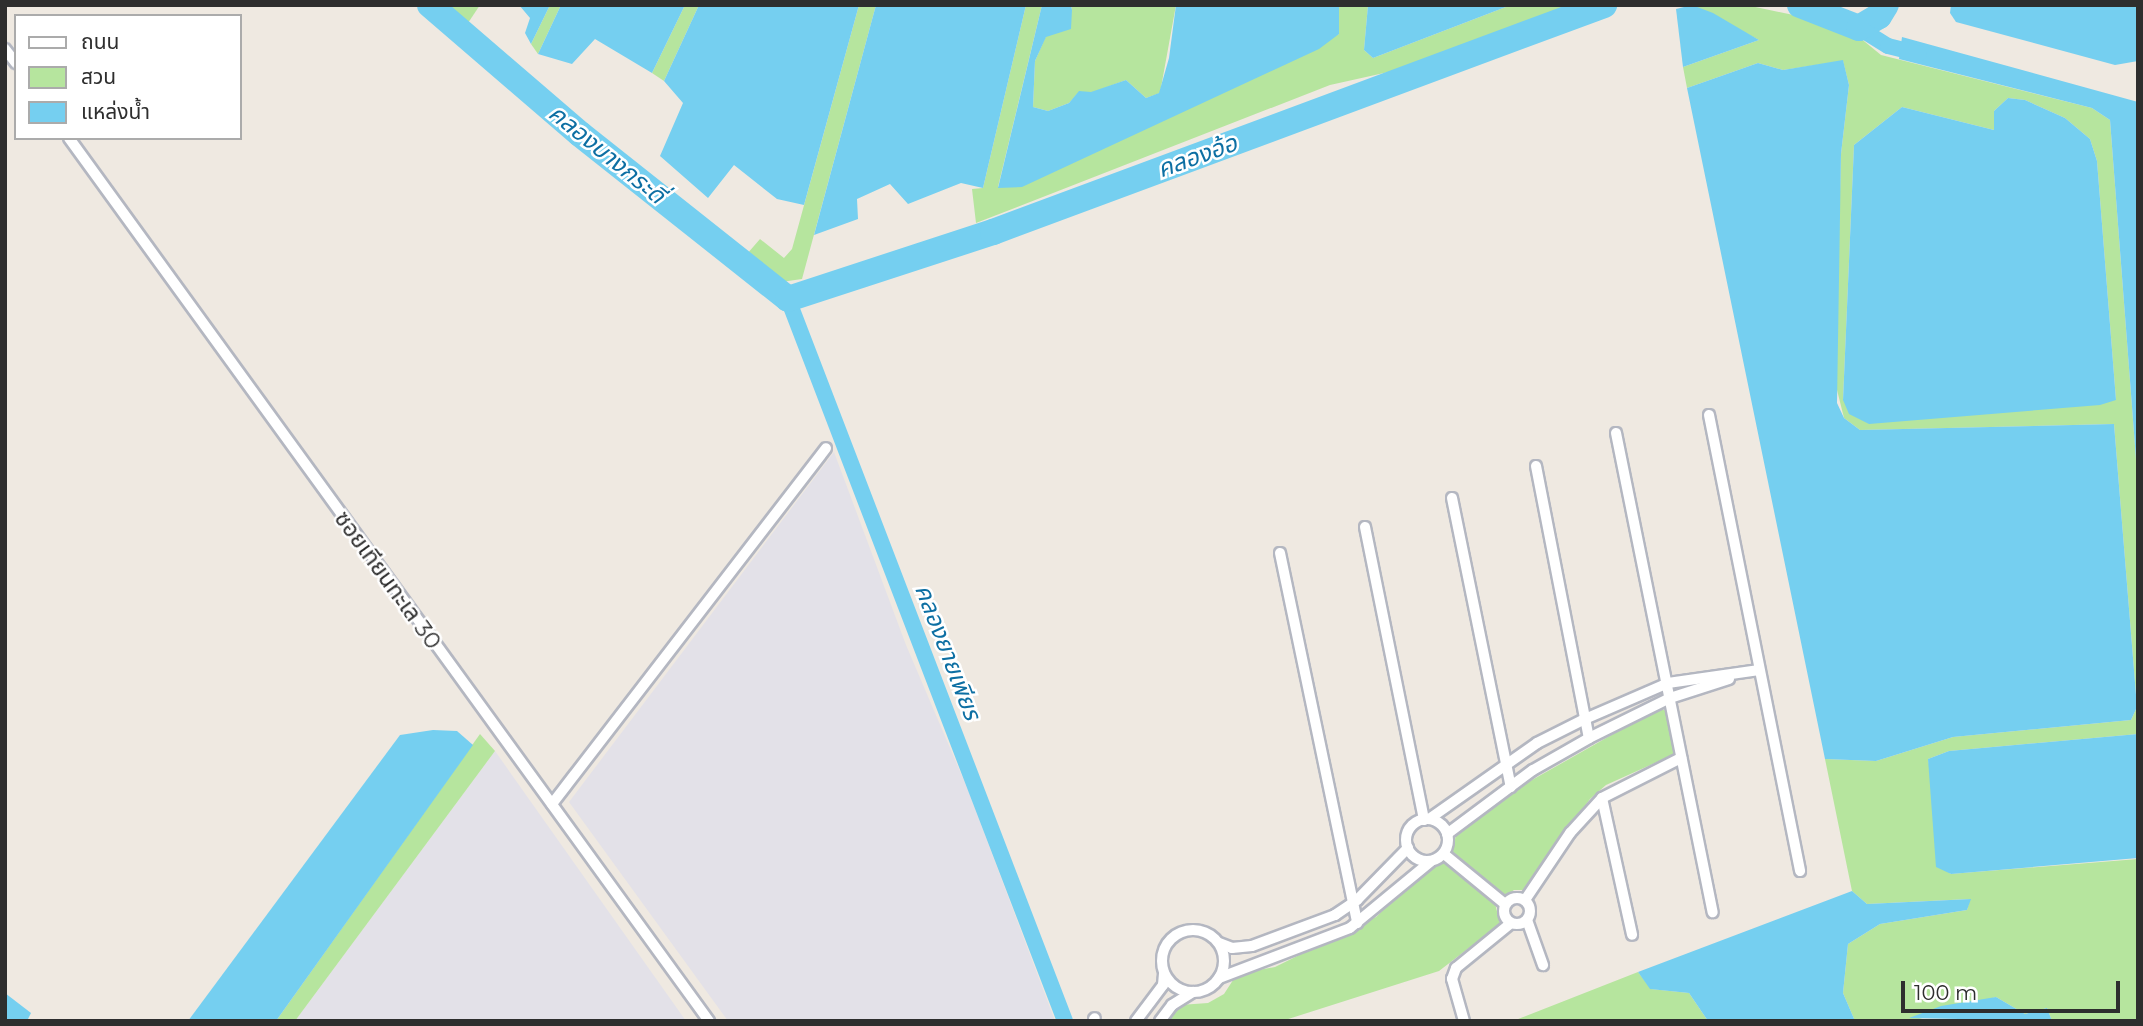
<!DOCTYPE html>
<html>
<head>
<meta charset="utf-8">
<style>
	body { margin:0 }
	#map { position:relative; width:2143px; height:1026px; overflow:hidden; background:#efe9e1; font-family:Montserrat,"Noto Sans Thai",sans-serif }
	div>[style] { position:absolute }
	[style*='--x'] { left:calc(var(--x)*1px); top:calc(var(--y)*1px); width:calc(var(--w)*1px); rotate:calc(var(--a)*1deg) }
	.industrial>* { inset:0; background:#e3e1e8 }
	.green>* { inset:0; background:#b6e59e }
	.water>* { inset:0; background:#75cff0 }
	.canal>* { height:16px; margin:-8px; padding:0 8px; transform-origin:8px; border-radius:8px; background:#75cff0 }
	.river>* { height:26px; margin:-13px; padding:0 13px; transform-origin:13px; border-radius:13px; background:#75cff0 }
	.roads { filter:drop-shadow(2px 0 #b4b7c1) drop-shadow(-2px 0 #b4b7c1) drop-shadow(0 2px #b4b7c1) drop-shadow(0 -2px #b4b7c1) }
	.street>* { height:10px; margin:-5px; padding:0 5px; transform-origin:5px; border-radius:5px; background:#fff }
	.street>.ring { margin:-5px; padding:0; box-sizing:content-box; background:none; border:10px solid #fff; border-radius:50% }
	span { translate:-50% -50%; white-space:nowrap; text-align:center; line-height:1.15; -webkit-text-stroke:5px #fff; paint-order:stroke }
	.street-label { font-size:23px; color:#2e2e2e }
	.water-label { font-size:24px; color:#0d6fa3; font-style:italic }
	.frame { position:absolute; inset:0; border:7px solid #2e2e2e; pointer-events:none }
	.legend { position:absolute; left:14px; top:14px; width:228px; height:126px; box-sizing:border-box; background:#fff; border:2px solid #ababab; margin:0; padding:9px 12px; list-style:none; font-size:21px; color:#2e2e2e }
	.legend li { display:flex; align-items:center; gap:14px; height:35px }
	.legend b { width:35px; border:2px solid #ababab }
	.scale { position:absolute; left:1901px; top:981px; width:219px; height:32px; box-sizing:border-box; border:4px solid #2e2e2e; border-top:0; padding-left:9px; font-size:21px; line-height:24px; white-space:nowrap; color:#2e2e2e; -webkit-text-stroke:5px #fff; paint-order:stroke }
</style>
</head>
<body>
<div id="map">
	<div class="industrial">
		<div style="clip-path:polygon(834px 452px,906px 645px,968px 790px,1055px 1021px,728px 1021px,569px 802px)"></div>
		<div style="clip-path:polygon(495px 751px,686px 1021px,295px 1021px)"></div>
	</div>
	<div class="green">
		<div style="clip-path:polygon(447px 5px,480px 5px,468px 23px)"></div>
		<div style="clip-path:polygon(550px 5px,561px 5px,538px 54px,531px 44px)"></div>
		<div style="clip-path:polygon(685px 5px,699px 5px,664px 81px,652px 73px)"></div>
		<div style="clip-path:polygon(859px 5px,876px 5px,802px 279px,781px 282px,747px 254px,760px 239px,784px 258px,792px 249px)"></div>
		<div style="clip-path:polygon(1026px 5px,1042px 5px,998px 187px,1339px 34px,1339px 5px,1368px 5px,1364px 50px,1373px 58px,1511px 5px,1570px 5px,1393px 71px,1330px 85px,976px 223px,972px 189px,983px 188px)"></div>
		<div style="clip-path:polygon(1071px 5px,1176px 5px,1160px 93px,1146px 98px,1126px 80px,1091px 93px,1079px 92px,1069px 103px,1048px 111px,1033px 107px,1035px 61px,1046px 36px,1072px 10px)"></div>
		<div style="clip-path:polygon(evenodd,1692px 5px,1746px 5px,1803px 17px,1859px 37px,1881px 55px,2092px 108px,2110px 120px,2138px 485px,2138px 734px,1949px 751px,1928px 759px,1950px 874px,2138px 859px,2138px 1021px,2052px 1021px,2047px 1008px,2025px 1014px,1996px 997px,1912px 1021px,1855px 1021px,1843px 993px,1848px 944px,1880px 924px,1967px 910px,1970px 899px,1867px 904px,1852px 891px,1825px 759px,1876px 761px,1953px 737px,2131px 720px,2137px 707px,2114px 424px,1860px 430px,1844px 418px,1835px 382px,1841px 154px,1849px 85px,1843px 61px,1783px 70px,1758px 63px,1687px 88px,1683px 67px,1759px 40px,1692px 5px,2008px 98px,2025px 100px,2065px 118px,2090px 139px,2097px 161px,2116px 400px,1843px 400px,1854px 145px,1902px 107px,1994px 130px,1994px 111px,2008px 98px)"></div>
		<div style="clip-path:polygon(1659px 708px,1666px 711px,1677px 753px,1606px 785px,1590px 799px,1525px 890px,1514px 890px,1495px 903px,1500px 924px,1439px 971px,1282px 1021px,1169px 1021px,1180px 1005px,1208px 1003px,1224px 994px,1237px 974px,1275px 967px,1376px 917px,1426px 869px,1442px 864px,1452px 851px,1456px 835px,1474px 818px,1511px 792px)"></div>
		<div style="clip-path:polygon(480px 734px,495px 751px,295px 1021px,276px 1021px)"></div>
		<div style="clip-path:polygon(1638px 972px,1651px 989px,1689px 993px,1708px 1021px,1513px 1021px)"></div>
	</div>
	<div class="water">
		<div style="clip-path:polygon(519px 5px,550px 5px,531px 44px,525px 33px,530px 18px)"></div>
		<div style="clip-path:polygon(561px 5px,685px 5px,652px 73px,595px 39px,572px 64px,538px 54px)"></div>
		<div style="clip-path:polygon(699px 5px,859px 5px,804px 205px,777px 199px,734px 165px,708px 198px,660px 156px,683px 103px,664px 81px)"></div>
		<div style="clip-path:polygon(876px 5px,1026px 5px,983px 188px,961px 183px,908px 204px,890px 184px,857px 199px,858px 219px,814px 235px)"></div>
		<div style="clip-path:polygon(1042px 5px,1071px 5px,1072px 10px,1071px 29px,1046px 37px,1035px 61px,1033px 107px,1048px 111px,1069px 103px,1079px 91px,1091px 92px,1126px 80px,1146px 98px,1159px 93px,1169px 58px,1176px 5px,1339px 5px,1339px 34px,1319px 49px,1022px 187px,998px 188px)"></div>
		<div style="clip-path:polygon(1368px 5px,1511px 5px,1373px 58px,1364px 50px)"></div>
		<div style="clip-path:polygon(1692px 5px,1713px 13px,1759px 40px,1683px 67px,1676px 9px)"></div>
		<div style="clip-path:polygon(1951px 5px,2138px 5px,2138px 61px,2115px 65px,1956px 22px,1950px 13px)"></div>
		<div style="clip-path:polygon(1902px 37px,2138px 102px,2138px 485px,2110px 120px,2092px 108px,1899px 59px)"></div>
		<div style="clip-path:polygon(1843px 60px,1849px 85px,1841px 154px,1837px 403px,1844px 418px,1860px 430px,2114px 424px,2137px 707px,2131px 720px,1953px 737px,1876px 761px,1825px 759px,1687px 88px,1758px 63px,1783px 70px)"></div>
		<div style="clip-path:polygon(2008px 98px,2025px 100px,2065px 118px,2090px 139px,2097px 161px,2116px 400px,2100px 405px,1869px 424px,1849px 414px,1843px 400px,1854px 145px,1902px 107px,1994px 130px,1994px 111px)"></div>
		<div style="clip-path:polygon(433px 730px,457px 731px,473px 745px,276px 1021px,188px 1021px,400px 735px)"></div>
		<div style="clip-path:polygon(2138px 734px,2138px 858px,1951px 874px,1936px 867px,1928px 759px,1949px 751px)"></div>
		<div style="clip-path:polygon(1852px 891px,1867px 904px,1971px 899px,1967px 910px,1880px 924px,1848px 944px,1843px 993px,1855px 1021px,1708px 1021px,1689px 993px,1650px 989px,1638px 972px)"></div>
		<div style="clip-path:polygon(5px 993px,31px 1013px,27px 1021px,5px 1021px)"></div>
		<div style="clip-path:polygon(1996px 997px,2025px 1014px,2047px 1008px,2052px 1021px,1909px 1018px,1941px 1006px)"></div>
	</div>
	<div class="canal">
		<div style="--x:1859;--y:28;--w:34;--a:32"></div>
		<div style="--x:1888;--y:46;--w:32;--a:14"></div>
		<div style="--x:788;--y:299;--w:773;--a:69.01"></div>
	</div>
	<div class="river">
		<div style="--x:430;--y:5;--w:198;--a:40.7"></div>
		<div style="--x:580;--y:134;--w:265;--a:38.4"></div>
		<div style="--x:788;--y:299;--w:216;--a:-18.1"></div>
		<div style="--x:993;--y:232;--w:652;--a:-20.38"></div>
		<div style="--x:1800;--y:5;--w:63;--a:21.3"></div>
		<div style="--x:1859;--y:28;--w:23;--a:-31"></div>
		<div style="--x:1879;--y:16;--w:13;--a:-58"></div>
	</div>
	<div class="roads">
		<div class="street">
			<div style="--x:5;--y:49;--w:18;--a:52"></div>
			<div style="--x:69;--y:138;--w:1091;--a:54.07"></div>
			<div style="--x:1709;--y:415;--w:465;--a:78.7"></div>
			<div style="--x:1616;--y:433;--w:489;--a:78.6"></div>
			<div style="--x:1536;--y:466;--w:277;--a:79"></div>
			<div style="--x:1452;--y:498;--w:295;--a:78.5"></div>
			<div style="--x:1365;--y:527;--w:299;--a:78.6"></div>
			<div style="--x:1280;--y:553;--w:378;--a:78.2"></div>
			<div style="--x:1602;--y:798;--w:140;--a:77.6"></div>
			<div style="--x:552;--y:804;--w:449;--a:-52.4"></div>
			<div style="--x:1429;--y:819;--w:132;--a:-35.1"></div>
			<div style="--x:1537;--y:743;--w:54;--a:-26.6"></div>
			<div style="--x:1585;--y:719;--w:90;--a:-23.4"></div>
			<div style="--x:1668;--y:683;--w:92;--a:-8.1"></div>
			<div class="ring" style="left:1406px;top:819px;width:32px;height:32px"></div>
			<div style="--x:1447;--y:834;--w:107;--a:-36.7"></div>
			<div style="--x:1533;--y:770;--w:64;--a:-29.7"></div>
			<div style="--x:1589;--y:738;--w:90;--a:-26.3"></div>
			<div style="--x:1670;--y:698;--w:62;--a:-17.9"></div>
			<div style="--x:1444;--y:854;--w:79;--a:39.3"></div>
			<div class="ring" style="left:1504px;top:898px;width:16px;height:16px"></div>
			<div style="--x:1525;--y:900;--w:81;--a:-56.1"></div>
			<div style="--x:1570;--y:833;--w:47;--a:-47.6"></div>
			<div style="--x:1602;--y:798;--w:89;--a:-26.9"></div>
			<div style="--x:1527;--y:920;--w:48;--a:70.4"></div>
			<div class="ring" style="left:1162px;top:930px;width:52px;height:52px"></div>
			<div style="--x:1219;--y:943;--w:14;--a:21"></div>
			<div style="--x:1232;--y:948;--w:20;--a:-6"></div>
			<div style="--x:1252;--y:946;--w:89;--a:-20.5"></div>
			<div style="--x:1335;--y:915;--w:27;--a:-34"></div>
			<div style="--x:1357;--y:900;--w:73;--a:-45.6"></div>
			<div style="--x:1219;--y:978;--w:140;--a:-20.9"></div>
			<div style="--x:1350;--y:928;--w:104;--a:-39.5"></div>
			<div style="--x:1094;--y:1019;--w:1;--a:-45"></div>
			<div style="--x:1136;--y:1021;--w:45;--a:-53.1"></div>
			<div style="--x:1163;--y:985;--w:12;--a:-85"></div>
			<div style="--x:1160;--y:1021;--w:20;--a:-53"></div>
			<div style="--x:1172;--y:1005;--w:25;--a:-32"></div>
			<div style="--x:1464;--y:1021;--w:44;--a:-105.9"></div>
			<div style="--x:1452;--y:979;--w:12;--a:-70"></div>
			<div style="--x:1456;--y:968;--w:71;--a:-39.3"></div>
		</div>
	</div>
	<div class="street-label">
		<span style="left:388px;top:580px;rotate:54deg">ซอยเทียนทะเล 30</span>
	</div>
	<div class="water-label">
		<span style="left:607px;top:154px;rotate:39deg">คลองบางกระดี่</span>
		<span style="left:1197px;top:156px;rotate:-20deg">คลองอ้อ</span>
		<span style="left:948px;top:652px;rotate:69deg">คลองยายเพียร</span>
	</div>
	<div class="frame"></div>
	<ul class="legend">
	<li><b style="height:9px;background:#fff"></b>ถนน</li>
	<li><b style="height:19px;background:#b6e59e"></b>สวน</li>
	<li><b style="height:19px;background:#75cff0"></b>แหล่งน้ำ</li>
	</ul>
	<div class="scale">100 m</div>
</div>
</body>
</html>
